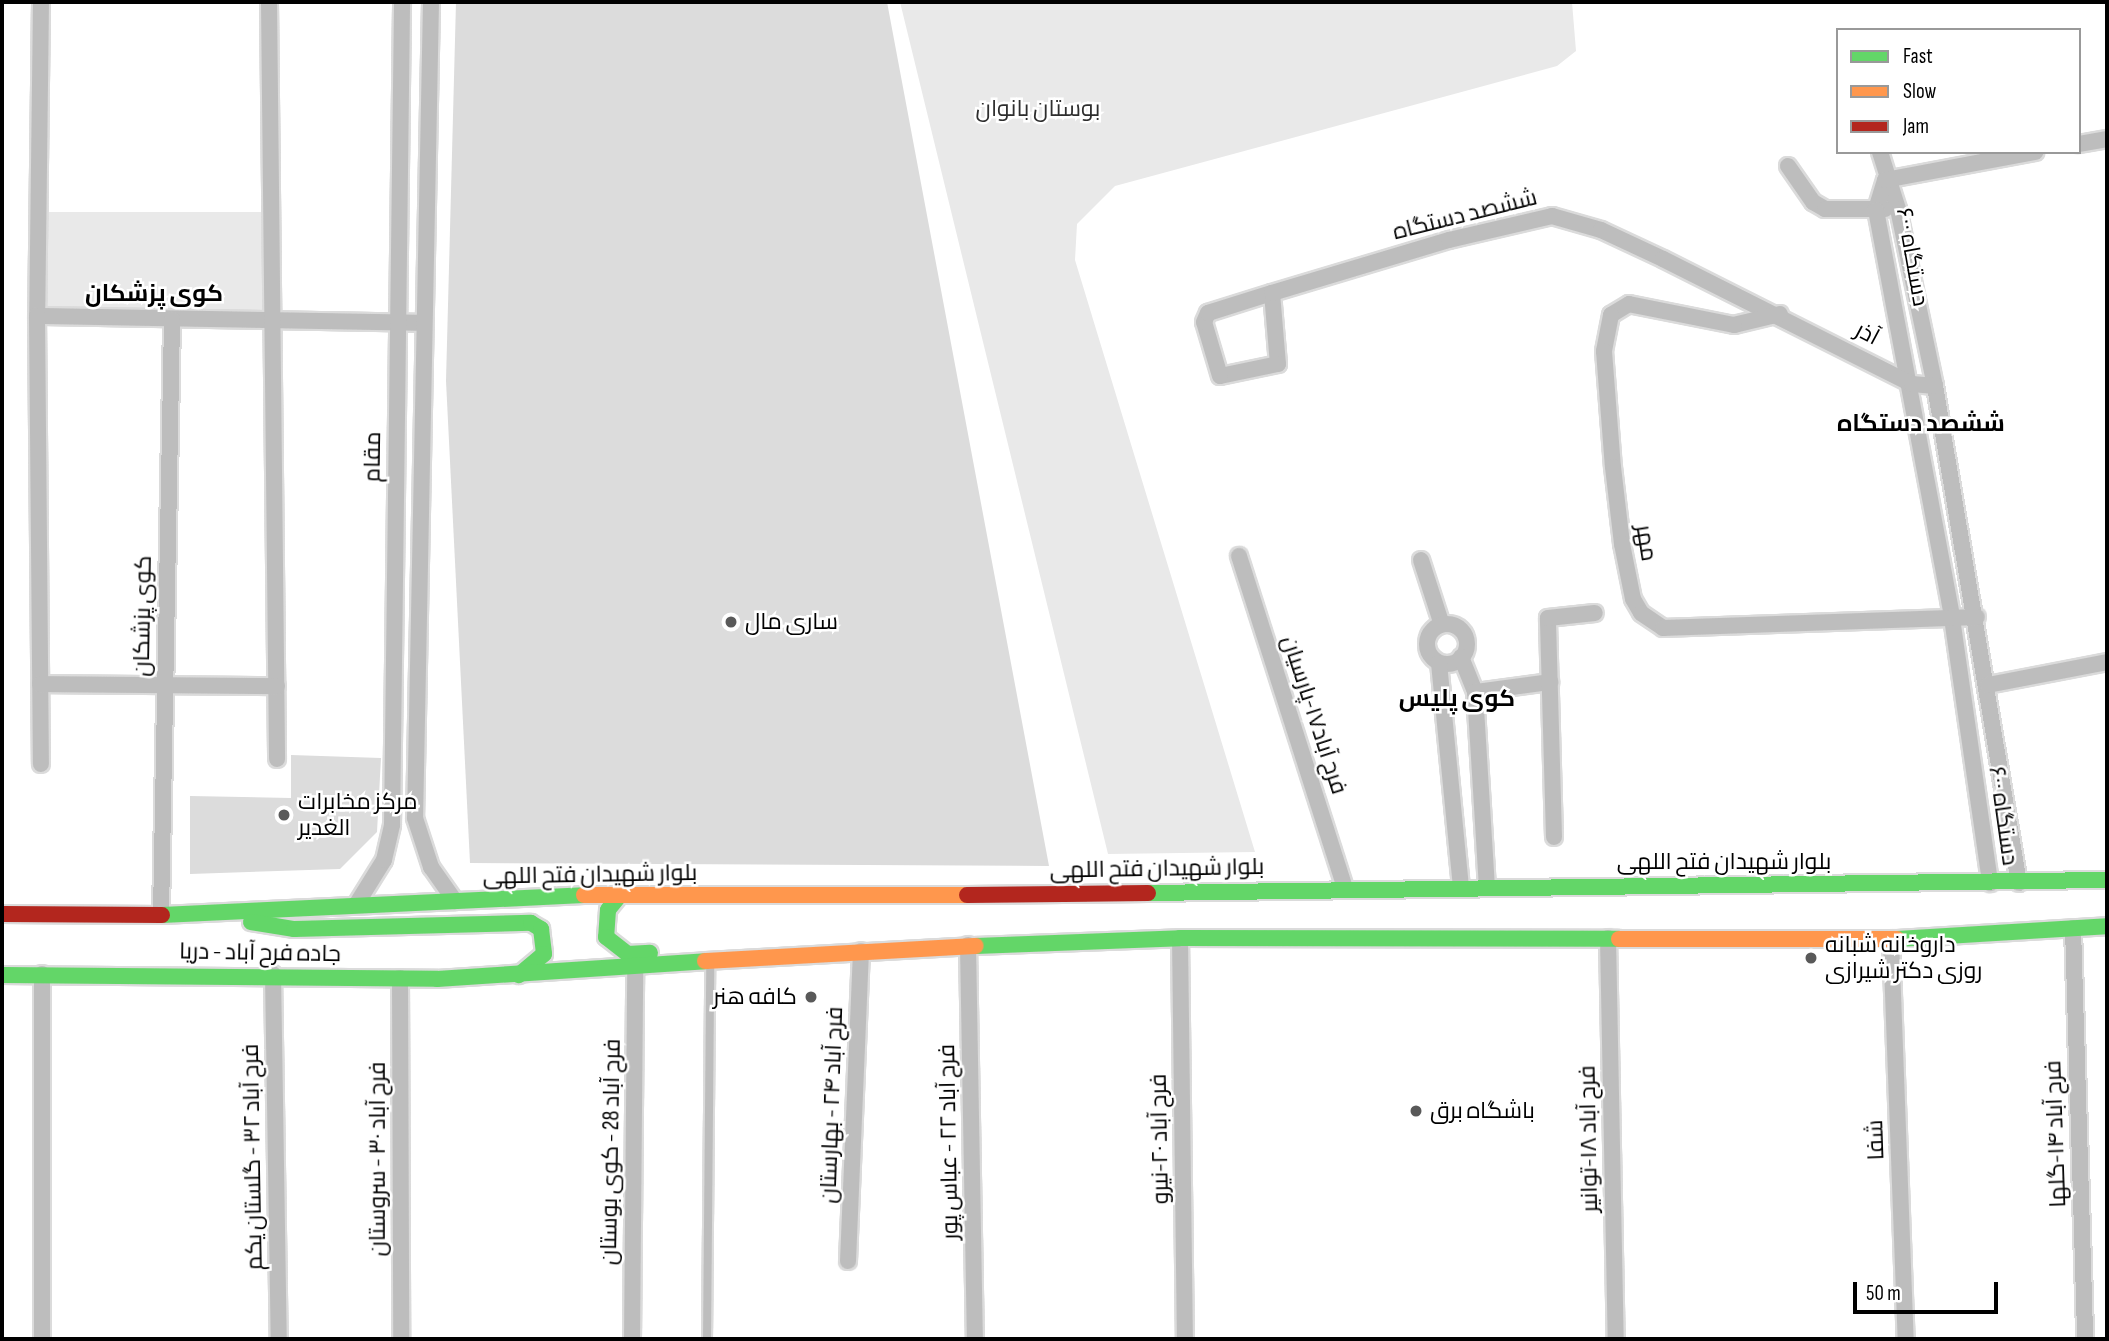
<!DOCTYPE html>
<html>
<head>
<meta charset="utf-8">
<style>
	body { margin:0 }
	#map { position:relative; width:2109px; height:1341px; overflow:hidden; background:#fff; font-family:"Sofia Sans Condensed",Cairo,sans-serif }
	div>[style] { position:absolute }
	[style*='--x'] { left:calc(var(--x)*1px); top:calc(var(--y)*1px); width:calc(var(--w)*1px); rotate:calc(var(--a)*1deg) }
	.green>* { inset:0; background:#e9e9e9; transform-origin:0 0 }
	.building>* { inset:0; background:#dcdcdc }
	.roads { filter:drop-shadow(2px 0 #dbdbdb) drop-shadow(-2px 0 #dbdbdb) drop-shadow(0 2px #dbdbdb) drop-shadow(0 -2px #dbdbdb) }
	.lane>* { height:8px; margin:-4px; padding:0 4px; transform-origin:4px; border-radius:4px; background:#bdbdbd }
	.street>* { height:16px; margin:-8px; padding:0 8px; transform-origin:8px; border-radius:8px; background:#bdbdbd }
	.street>.ring { margin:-8px; padding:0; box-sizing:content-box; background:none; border:16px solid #bdbdbd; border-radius:50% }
	.fast>* { height:16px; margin:-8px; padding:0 8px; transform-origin:8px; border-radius:8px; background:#63d668 }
	.slow>* { height:16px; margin:-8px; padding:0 8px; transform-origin:8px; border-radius:8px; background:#ff974d }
	.jam>* { height:16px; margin:-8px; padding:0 8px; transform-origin:8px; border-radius:8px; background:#b3261e }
	.dots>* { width:19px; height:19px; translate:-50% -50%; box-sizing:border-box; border:4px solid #fff; border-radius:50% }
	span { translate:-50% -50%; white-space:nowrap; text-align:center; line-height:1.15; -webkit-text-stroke:5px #fff; paint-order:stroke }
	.park-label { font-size:23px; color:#2e2e2e }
	.street-label { font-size:23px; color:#000 }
	.poi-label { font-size:23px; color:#000 }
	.left { translate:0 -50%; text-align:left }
	.right { translate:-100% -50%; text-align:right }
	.neighbourhood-label { font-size:24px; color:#000; font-weight:700 }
	.frame { position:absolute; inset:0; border:4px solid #000; pointer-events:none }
	.legend { position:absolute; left:1836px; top:28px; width:245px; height:126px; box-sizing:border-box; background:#fff; border:2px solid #999; margin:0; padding:9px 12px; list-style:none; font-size:21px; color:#000 }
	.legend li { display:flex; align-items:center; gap:14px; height:35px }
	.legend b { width:35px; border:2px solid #999 }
	.scale { position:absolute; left:1853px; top:1282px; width:145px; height:32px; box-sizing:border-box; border:4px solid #000; border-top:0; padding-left:9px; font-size:21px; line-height:24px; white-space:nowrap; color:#000; -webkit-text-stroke:5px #fff; paint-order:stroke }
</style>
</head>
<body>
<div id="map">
	<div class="green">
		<div style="clip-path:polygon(900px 2px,1572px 2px,1576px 51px,1557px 66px,1115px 186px,1077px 224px,1075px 260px,1255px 852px,1108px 854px)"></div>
		<div style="left:38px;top:212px;width:225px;height:104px"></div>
	</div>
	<div class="building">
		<div style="clip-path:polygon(456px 2px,887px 2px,1049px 866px,470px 863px,446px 381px)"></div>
		<div style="clip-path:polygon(291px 755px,381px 758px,377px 832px,340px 869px,190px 874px,190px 796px,291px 798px)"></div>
	</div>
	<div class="roads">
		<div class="lane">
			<div style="--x:707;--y:1339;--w:377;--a:-89.5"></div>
		</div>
		<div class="street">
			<div style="--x:41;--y:2;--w:314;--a:90.7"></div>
			<div style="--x:37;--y:316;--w:386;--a:1"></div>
			<div style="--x:269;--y:2;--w:757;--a:89.39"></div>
			<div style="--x:431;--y:2;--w:816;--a:91.12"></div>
			<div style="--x:415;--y:818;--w:52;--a:71.9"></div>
			<div style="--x:431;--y:867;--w:42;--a:54.8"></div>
			<div style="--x:2079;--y:144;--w:28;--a:-10"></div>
			<div style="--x:1880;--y:152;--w:60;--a:72.5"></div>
			<div style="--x:1898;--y:209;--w:181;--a:78.2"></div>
			<div style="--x:1935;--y:386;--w:504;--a:80.41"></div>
			<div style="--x:1788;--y:166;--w:44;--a:55.2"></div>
			<div style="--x:1813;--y:202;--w:14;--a:30"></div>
			<div style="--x:1825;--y:209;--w:60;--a:0"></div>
			<div style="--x:1885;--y:180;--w:31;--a:107"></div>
			<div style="--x:1876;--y:210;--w:415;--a:79.4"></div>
			<div style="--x:1952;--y:618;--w:268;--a:81.8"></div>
			<div style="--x:1885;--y:180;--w:153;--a:-10.6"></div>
			<div style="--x:1272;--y:293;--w:71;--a:85.2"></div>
			<div style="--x:1278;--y:364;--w:59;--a:168.3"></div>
			<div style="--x:1220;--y:376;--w:56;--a:-106.5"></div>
			<div style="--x:1204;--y:322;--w:10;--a:-66"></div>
			<div style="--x:1208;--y:313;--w:67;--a:-17.4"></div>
			<div style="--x:1272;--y:293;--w:185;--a:-16.7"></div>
			<div style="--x:1449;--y:240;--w:106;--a:-13.1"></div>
			<div style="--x:1552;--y:216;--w:51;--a:15.9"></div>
			<div style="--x:1601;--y:230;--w:68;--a:25.1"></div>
			<div style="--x:1663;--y:259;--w:279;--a:26.7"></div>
			<div style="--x:1912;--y:384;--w:23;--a:5"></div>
			<div style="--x:1780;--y:314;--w:47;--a:166.6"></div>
			<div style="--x:1734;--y:325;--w:107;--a:-168.7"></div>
			<div style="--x:1629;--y:304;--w:21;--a:149"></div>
			<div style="--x:1611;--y:315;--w:37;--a:101"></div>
			<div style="--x:1604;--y:351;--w:116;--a:85.6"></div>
			<div style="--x:1613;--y:467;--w:78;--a:83.3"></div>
			<div style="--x:1622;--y:544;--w:56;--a:78.7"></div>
			<div style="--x:1633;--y:599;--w:16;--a:60"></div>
			<div style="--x:1641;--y:613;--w:27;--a:34"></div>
			<div style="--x:1663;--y:628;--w:314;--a:-2"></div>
			<div style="--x:37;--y:316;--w:448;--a:89.5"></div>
			<div style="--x:1239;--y:556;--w:349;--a:72.3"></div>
			<div style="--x:1421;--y:560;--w:65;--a:72.1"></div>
			<div class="ring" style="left:1427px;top:624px;width:24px;height:24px"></div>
			<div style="--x:1461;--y:657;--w:38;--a:68"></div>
			<div style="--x:1475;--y:692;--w:194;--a:86.5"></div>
			<div style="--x:1439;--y:663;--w:225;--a:84.4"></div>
			<div style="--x:40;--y:684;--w:237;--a:0.5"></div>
			<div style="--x:1988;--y:685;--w:121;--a:-10.9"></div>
			<div style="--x:1475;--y:692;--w:76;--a:-7.6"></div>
			<div style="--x:1554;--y:837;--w:219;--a:-91.6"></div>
			<div style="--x:1548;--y:618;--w:47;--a:-6.1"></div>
			<div style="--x:356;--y:905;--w:53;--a:-58.1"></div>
			<div style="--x:384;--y:860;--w:36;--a:-77"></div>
			<div style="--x:392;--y:825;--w:823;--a:-89.3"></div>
			<div style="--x:161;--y:915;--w:596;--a:-88.94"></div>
			<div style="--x:2073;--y:928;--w:411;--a:88.3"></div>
			<div style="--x:1180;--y:938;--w:401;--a:89.3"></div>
			<div style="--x:1608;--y:938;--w:401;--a:88.9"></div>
			<div style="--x:1891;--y:939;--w:400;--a:87.9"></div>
			<div style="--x:968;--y:945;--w:394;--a:89"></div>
			<div style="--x:273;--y:974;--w:365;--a:89.1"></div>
			<div style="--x:400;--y:978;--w:361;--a:89.8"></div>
			<div style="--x:848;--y:1261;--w:310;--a:-87.6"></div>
			<div style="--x:42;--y:1339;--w:365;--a:-90"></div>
			<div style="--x:632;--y:1339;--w:374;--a:-89.5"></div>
		</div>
		<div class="fast">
			<div style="--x:1148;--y:893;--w:959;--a:-0.78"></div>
			<div style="--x:620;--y:895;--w:19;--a:129"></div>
			<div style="--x:608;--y:910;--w:27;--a:94"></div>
			<div style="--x:606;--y:937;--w:28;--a:38"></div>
			<div style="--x:628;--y:954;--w:22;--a:-3"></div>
			<div style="--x:162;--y:915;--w:422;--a:-2.7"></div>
			<div style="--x:251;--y:922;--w:44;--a:9.2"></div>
			<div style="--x:294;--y:929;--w:237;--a:-1.5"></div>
			<div style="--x:531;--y:923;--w:12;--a:31"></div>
			<div style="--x:541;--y:929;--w:25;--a:83"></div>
			<div style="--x:544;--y:954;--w:33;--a:140"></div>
			<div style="--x:1897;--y:939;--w:210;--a:-3.5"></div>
			<div style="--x:976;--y:946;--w:204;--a:-2.2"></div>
			<div style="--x:1180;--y:938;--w:439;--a:0.1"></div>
			<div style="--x:2;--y:975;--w:435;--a:0.5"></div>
			<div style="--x:437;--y:979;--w:269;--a:-3.8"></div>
		</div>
		<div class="slow">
			<div style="--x:584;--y:895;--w:383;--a:0"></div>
			<div style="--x:1619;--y:939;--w:278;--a:0"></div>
			<div style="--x:705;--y:961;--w:271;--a:-3.2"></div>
		</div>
		<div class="jam">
			<div style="--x:967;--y:895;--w:181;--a:-0.6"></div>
			<div style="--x:2;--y:914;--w:160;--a:0.4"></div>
		</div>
	</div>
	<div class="dots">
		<div style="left:731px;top:622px;background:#595959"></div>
		<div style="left:284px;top:815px;background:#595959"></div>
		<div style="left:1811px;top:958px;background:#595959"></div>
		<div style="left:811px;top:997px;background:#595959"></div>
		<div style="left:1416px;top:1111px;background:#595959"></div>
	</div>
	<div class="park-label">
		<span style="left:1038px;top:109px">بوستان بانوان</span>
	</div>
	<div class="street-label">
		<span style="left:1465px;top:215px;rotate:-14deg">ششصد دستگاه</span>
		<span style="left:1912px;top:257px;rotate:80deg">۶۰۰ دستگاه</span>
		<span style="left:1867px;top:334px;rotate:28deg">آذر</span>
		<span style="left:373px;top:457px;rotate:-89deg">مقام</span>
		<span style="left:1646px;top:543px;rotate:81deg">مهر</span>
		<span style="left:143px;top:616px;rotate:-89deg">کوی پزشکان</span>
		<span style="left:1314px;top:715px;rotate:72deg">فرح آباد۱۷-پارسیان</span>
		<span style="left:2003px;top:816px;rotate:82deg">۶۰۰ دستگاه</span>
		<span style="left:1724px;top:862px">بلوار شهیدان فتح اللهی</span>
		<span style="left:1157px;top:869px;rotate:-1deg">بلوار شهیدان فتح اللهی</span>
		<span style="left:590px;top:875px;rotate:-1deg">بلوار شهیدان فتح اللهی</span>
		<span style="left:260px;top:953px;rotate:1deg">جاده فرح آباد - دریا</span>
		<span style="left:832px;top:1105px;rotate:-88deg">فرح آباد ۲۴ - بهارستان</span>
		<span style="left:2056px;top:1134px;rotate:-92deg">فرح آباد ۱۴-گلها</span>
		<span style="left:1160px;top:1139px;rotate:-91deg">فرح آباد ۲۰-نیرو</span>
		<span style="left:1589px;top:1139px;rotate:-91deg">فرح آباد ۱۸-توانیر</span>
		<span style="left:1876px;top:1140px;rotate:-92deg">شفا</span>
		<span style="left:949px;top:1142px;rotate:-91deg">فرح آباد ۲۲ - عباس پور</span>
		<span style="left:611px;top:1152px;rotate:-89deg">فرح آباد 28 - کوی بوستان</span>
		<span style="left:253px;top:1157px;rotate:-91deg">فرح آباد ۳۲ - گلستان یکم</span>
		<span style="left:378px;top:1159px;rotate:-90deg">فرح آباد ۳۰ - سروستان</span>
	</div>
	<div class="poi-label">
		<span class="left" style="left:745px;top:622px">ساری مال</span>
		<span class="left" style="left:298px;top:815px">مرکز مخابرات<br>الغدیر</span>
		<span class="left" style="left:1825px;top:958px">داروخانه شبانه<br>روزی دکتر شیرازی</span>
		<span class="right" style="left:797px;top:997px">کافه هنر</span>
		<span class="left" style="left:1430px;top:1111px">باشگاه برق</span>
	</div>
	<div class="neighbourhood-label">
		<span style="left:154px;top:294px">کوی پزشکان</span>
		<span style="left:1921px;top:424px">ششصد دستگاه</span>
		<span style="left:1457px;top:699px">کوی پلیس</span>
	</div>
	<div class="frame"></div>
	<ul class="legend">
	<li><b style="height:9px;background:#63d668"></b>Fast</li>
	<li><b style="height:9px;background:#ff974d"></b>Slow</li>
	<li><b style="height:9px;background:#b3261e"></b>Jam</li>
	</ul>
	<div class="scale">50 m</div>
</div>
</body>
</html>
